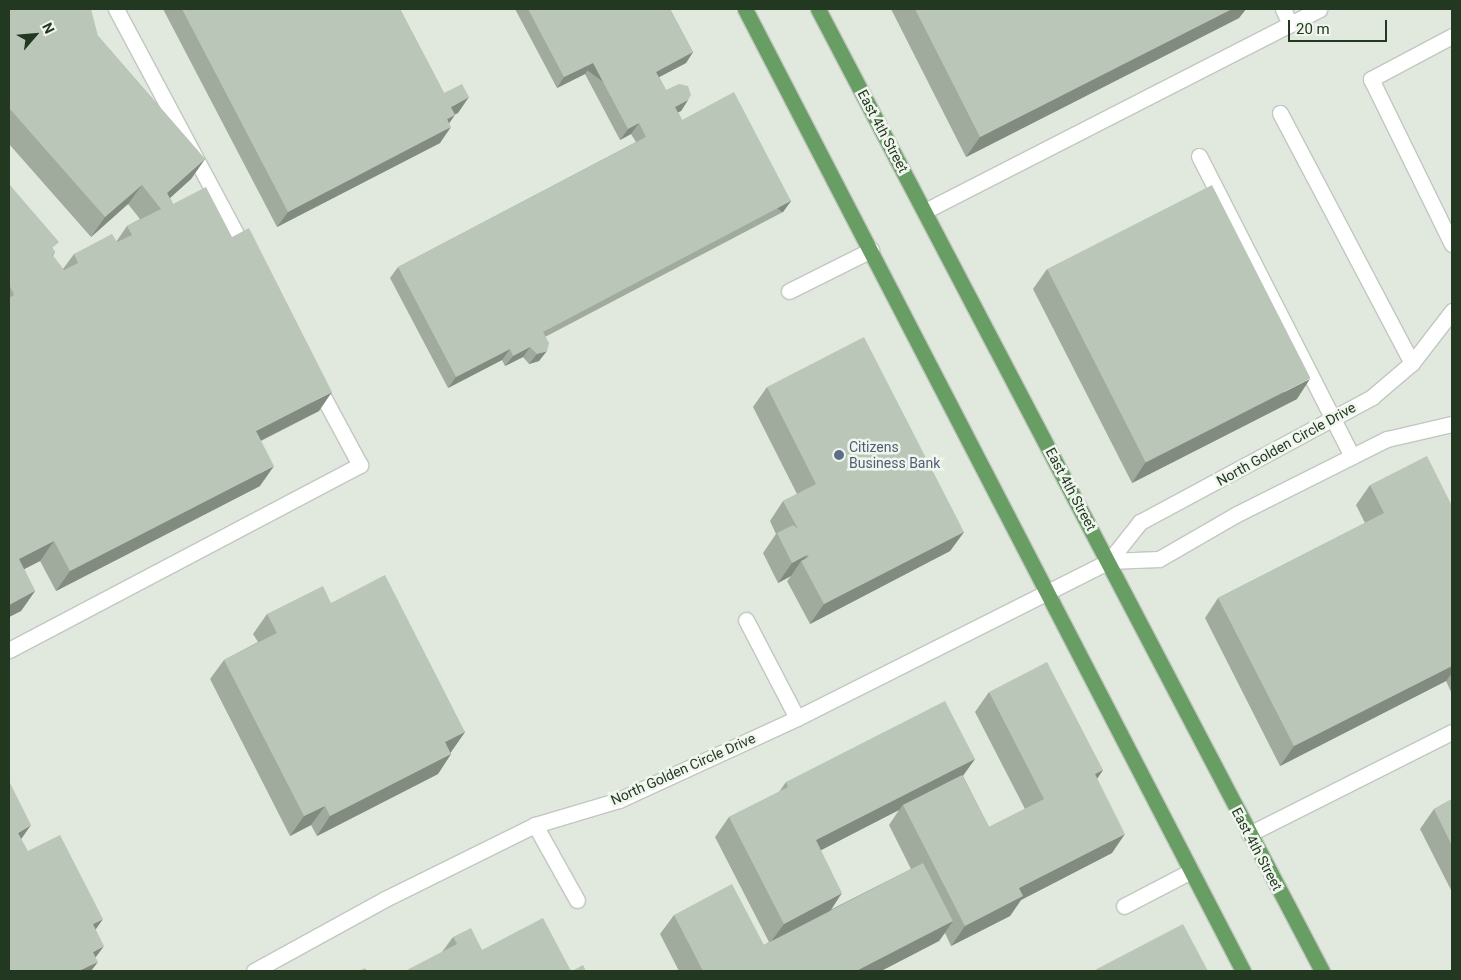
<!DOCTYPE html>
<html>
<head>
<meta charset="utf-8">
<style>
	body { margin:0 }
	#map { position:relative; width:1461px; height:980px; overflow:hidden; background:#e1e9de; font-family:Roboto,sans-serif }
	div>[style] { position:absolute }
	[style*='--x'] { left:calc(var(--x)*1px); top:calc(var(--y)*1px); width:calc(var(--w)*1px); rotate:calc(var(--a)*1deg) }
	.roads { filter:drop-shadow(1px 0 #c1c7c1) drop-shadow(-1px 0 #c1c7c1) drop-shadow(0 1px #c1c7c1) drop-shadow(0 -1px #c1c7c1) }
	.minor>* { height:15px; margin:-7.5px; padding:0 7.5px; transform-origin:7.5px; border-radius:7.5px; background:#fff }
	.major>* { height:15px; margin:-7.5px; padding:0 7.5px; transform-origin:7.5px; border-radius:7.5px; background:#689d64 }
	.wall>* { inset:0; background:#a0aa9d }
	.shaded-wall>* { inset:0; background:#828b80; transform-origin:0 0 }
	.building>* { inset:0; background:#bac6b7; transform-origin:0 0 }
	.dots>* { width:14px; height:14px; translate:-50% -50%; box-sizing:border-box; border:2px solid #f0f6ee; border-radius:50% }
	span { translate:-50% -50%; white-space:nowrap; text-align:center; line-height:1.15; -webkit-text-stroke:5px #f0f6ee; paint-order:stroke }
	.street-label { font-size:14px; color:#223820 }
	.service-label { font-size:14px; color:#4e5e75 }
	.left { translate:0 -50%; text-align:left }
	.frame { position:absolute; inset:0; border:10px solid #223820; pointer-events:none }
	.north { position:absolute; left:10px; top:10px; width:50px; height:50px; -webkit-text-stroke:4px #f0f6ee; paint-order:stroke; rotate:63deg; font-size:14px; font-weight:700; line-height:20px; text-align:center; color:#223820 }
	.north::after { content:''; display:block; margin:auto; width:18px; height:22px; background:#223820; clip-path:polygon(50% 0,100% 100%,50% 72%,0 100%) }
	.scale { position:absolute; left:1288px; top:20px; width:99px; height:22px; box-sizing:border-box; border:2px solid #223820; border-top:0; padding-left:6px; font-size:15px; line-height:18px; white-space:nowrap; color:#223820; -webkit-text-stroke:4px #f0f6ee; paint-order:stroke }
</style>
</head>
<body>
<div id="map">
	<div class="roads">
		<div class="minor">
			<div style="--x:116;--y:9;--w:276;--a:61.9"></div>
			<div style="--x:1283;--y:9;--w:17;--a:65"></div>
			<div style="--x:1452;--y:36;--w:92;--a:152"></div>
			<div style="--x:1371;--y:79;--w:184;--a:63.9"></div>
			<div style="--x:1280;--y:113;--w:283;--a:62.2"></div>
			<div style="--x:1199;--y:156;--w:337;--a:63"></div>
			<div style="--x:925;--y:211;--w:443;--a:-27.1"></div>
			<div style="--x:789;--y:291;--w:92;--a:-26.6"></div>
			<div style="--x:1109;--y:561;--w:50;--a:-51.5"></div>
			<div style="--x:1140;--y:522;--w:264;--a:-28.3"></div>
			<div style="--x:1372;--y:397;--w:52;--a:-40.4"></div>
			<div style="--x:1412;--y:363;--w:66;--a:-52.4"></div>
			<div style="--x:746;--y:620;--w:110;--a:62.5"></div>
			<div style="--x:9;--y:650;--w:397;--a:-27.8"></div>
			<div style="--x:360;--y:465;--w:91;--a:-118.3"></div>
			<div style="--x:535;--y:825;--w:86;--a:60.8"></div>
			<div style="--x:1249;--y:834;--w:227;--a:-26.7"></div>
			<div style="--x:1124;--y:906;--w:76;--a:-27.6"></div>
			<div style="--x:254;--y:971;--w:147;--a:-28.8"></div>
			<div style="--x:383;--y:900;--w:169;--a:-26.3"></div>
			<div style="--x:535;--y:825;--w:88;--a:-16.6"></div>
			<div style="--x:619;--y:800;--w:196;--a:-24.7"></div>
			<div style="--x:797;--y:718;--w:349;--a:-26.7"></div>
			<div style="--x:1109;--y:561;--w:50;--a:-2.3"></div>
			<div style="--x:1159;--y:559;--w:90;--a:-30"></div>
			<div style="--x:1237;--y:514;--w:168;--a:-26.6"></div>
			<div style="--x:1387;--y:439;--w:67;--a:-13"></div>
		</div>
		<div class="major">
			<div style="--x:745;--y:9;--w:1083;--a:62.63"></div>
			<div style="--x:818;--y:9;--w:1086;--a:62.35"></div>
		</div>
	</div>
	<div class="wall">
		<div style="clip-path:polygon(9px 9px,98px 36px,205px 159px,191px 179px,170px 198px,173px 204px,319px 411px,261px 441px,260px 486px,56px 591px,40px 561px,24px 569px,35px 591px,21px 611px,9px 617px,9px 184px,55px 252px,53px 256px,63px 269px,74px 254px,116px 242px,127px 226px,140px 219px,128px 204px,91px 237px,9px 144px)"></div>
		<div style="clip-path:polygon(163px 9px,400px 9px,444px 93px,458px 113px,455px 114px,449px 124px,440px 143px,277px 227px)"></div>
		<div style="clip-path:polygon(515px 9px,670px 9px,693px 52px,686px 63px,659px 77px,666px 90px,688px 100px,681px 111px,678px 112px,682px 120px,791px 201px,783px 212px,545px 337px,539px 361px,529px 364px,523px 357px,505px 366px,502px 360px,448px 388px,390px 278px,398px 267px,636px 142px,631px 134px,620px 140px,585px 74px,557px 88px)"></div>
		<div style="clip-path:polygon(891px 9px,1246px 9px,1239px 18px,966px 157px)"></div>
		<div style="clip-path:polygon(1047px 269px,1297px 399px,1132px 483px,1033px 289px)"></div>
		<div style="clip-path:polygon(767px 387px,964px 532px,950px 551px,810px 624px,787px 581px,791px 576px,778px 583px,763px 553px,776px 534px,770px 521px,783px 501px,797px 494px,753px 407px)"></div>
		<div style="clip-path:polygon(1370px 485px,1452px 506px,1452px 694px,1446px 681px,1280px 766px,1205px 618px,1218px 598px,1365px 523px,1356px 505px)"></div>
		<div style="clip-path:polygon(331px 603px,465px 732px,451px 752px,451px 754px,438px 774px,317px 836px,311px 825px,290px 836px,210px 679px,224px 660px,258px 642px,253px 634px,267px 614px)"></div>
		<div style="clip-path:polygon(evenodd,989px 692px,1103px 770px,1097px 779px,1112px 853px,1021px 900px,1010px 916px,951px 946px,945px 933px,939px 941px,881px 971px,679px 971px,660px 934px,674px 915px,764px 945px,769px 942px,715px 837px,729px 817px,779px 792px,786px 782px,975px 759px,963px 776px,989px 827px,1025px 809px,975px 712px,989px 692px,899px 810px,889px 825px,911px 869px,830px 910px,821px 850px,899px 810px)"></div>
		<div style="clip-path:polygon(1452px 799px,1452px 892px,1420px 829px,1434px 809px)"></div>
		<div style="clip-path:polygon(453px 937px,482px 950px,442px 952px)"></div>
	</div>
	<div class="shaded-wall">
		<div style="clip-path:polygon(1232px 9px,1246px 9px,1239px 18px,966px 157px,980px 137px)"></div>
		<div style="clip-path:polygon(693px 52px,686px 63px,648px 83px,656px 72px)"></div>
		<div style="clip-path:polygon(593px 63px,585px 74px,557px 88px,564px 77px)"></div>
		<div style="clip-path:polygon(469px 97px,458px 113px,440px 122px,451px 107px)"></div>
		<div style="clip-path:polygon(688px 100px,681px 111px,667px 118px,675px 107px)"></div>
		<div style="clip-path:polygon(455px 115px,444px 130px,451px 127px,440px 143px,277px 227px,288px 212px)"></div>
		<div style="clip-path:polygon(639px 123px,631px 134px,620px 140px,628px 129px)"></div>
		<div style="clip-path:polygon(205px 159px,191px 179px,160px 207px,167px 193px)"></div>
		<div style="clip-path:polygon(142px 185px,128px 204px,91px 237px,105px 217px)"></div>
		<div style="left:791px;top:201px;width:14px;height:280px;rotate:126deg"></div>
		<div style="clip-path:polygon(530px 347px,523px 357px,505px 366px,513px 356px)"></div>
		<div style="clip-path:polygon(510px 349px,502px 360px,448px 388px,456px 377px)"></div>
		<div style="clip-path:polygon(547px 351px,539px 361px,529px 364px,537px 354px)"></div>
		<div style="clip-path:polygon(1310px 379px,1297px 399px,1132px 483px,1145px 463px)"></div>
		<div style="clip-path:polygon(332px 392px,319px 411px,242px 450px,256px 431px)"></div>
		<div style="clip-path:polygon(274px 466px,260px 486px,56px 591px,70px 571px)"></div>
		<div style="clip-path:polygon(964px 532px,950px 551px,810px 624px,824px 604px)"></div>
		<div style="clip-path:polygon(54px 541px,40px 561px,9px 577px,19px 559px)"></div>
		<div style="clip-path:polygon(807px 555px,802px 563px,801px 561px,791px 576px,778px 583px,792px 563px)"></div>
		<div style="clip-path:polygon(35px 591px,21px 611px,9px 617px,9px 605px)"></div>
		<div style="clip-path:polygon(1452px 666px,1452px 673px,1446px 681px,1280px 766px,1294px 746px)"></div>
		<div style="clip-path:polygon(465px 732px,451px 752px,432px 762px,445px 742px)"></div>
		<div style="clip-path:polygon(451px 754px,438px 774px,317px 836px,330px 816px)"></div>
		<div style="clip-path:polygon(975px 759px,961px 778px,903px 805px,899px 810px,802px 860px,816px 840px)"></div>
		<div style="clip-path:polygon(1103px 770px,1089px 790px,1095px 774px)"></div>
		<div style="clip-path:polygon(325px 806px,311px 825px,290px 836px,304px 816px)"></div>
		<div style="clip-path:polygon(31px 825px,17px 845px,18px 833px)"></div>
		<div style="clip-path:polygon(1125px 834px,1112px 853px,1021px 900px,1010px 916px,951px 946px,965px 926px,1019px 888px)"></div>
		<div style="clip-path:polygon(842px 893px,829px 913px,770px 943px,784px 924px)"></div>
		<div style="clip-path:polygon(103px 919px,89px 939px,93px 924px)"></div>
		<div style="clip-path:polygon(953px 921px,939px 941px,881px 971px,856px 971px)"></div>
		<div style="clip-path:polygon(104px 946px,90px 965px,98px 962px,91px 971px,79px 971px,93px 952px)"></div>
	</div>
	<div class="building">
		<div style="clip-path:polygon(9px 9px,91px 9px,98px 36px,205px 159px,167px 193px,173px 204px,206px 187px,232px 237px,249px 228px,332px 392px,256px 431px,274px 466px,70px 571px,54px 541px,19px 559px,35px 591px,9px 605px,9px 298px,14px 295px,9px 284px,9px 184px,59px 242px,52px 248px,55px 252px,52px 255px,64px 270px,78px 263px,74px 254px,112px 234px,117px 242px,132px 235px,127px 226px,161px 209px,142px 185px,105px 217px,9px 108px)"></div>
		<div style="clip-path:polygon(182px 9px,400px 9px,444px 93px,462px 84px,469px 97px,451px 107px,455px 115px,447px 119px,451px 127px,288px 212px)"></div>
		<div style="clip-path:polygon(528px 9px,670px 9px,693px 52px,656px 72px,666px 90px,679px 84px,688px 86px,691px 95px,688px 100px,675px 107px,682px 120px,734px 92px,791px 201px,543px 332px,549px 343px,547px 351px,537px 354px,530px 347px,513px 356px,510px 349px,456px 377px,398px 267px,646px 137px,639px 123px,628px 129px,593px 63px,564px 77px)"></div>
		<div style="clip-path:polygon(915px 9px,1232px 9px,980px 137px)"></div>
		<div style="left:1212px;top:185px;width:217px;height:185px;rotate:63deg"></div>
		<div style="clip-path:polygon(864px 337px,964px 532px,824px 604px,801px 561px,809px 557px,807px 555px,792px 563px,777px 533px,793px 525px,798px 529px,783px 501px,816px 484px,767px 387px)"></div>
		<div style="clip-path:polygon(1427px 456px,1452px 506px,1452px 666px,1294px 746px,1218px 598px,1384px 513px,1370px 485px)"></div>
		<div style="clip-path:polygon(385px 575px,465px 732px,445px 742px,451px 754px,330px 816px,325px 806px,304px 816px,224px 660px,277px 633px,267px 614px,323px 586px,331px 603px)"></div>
		<div style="clip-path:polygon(1047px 662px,1103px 770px,1095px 774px,1125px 834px,1019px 888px,1023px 896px,965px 926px,903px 805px,962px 775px,989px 827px,1044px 799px,989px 692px)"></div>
		<div style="clip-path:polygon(945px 701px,975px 759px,816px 840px,842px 893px,784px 924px,729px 817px,788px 787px,786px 782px)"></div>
		<div style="clip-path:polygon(9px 781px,31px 825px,18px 833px,28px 851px,60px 835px,103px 919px,93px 924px,104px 946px,93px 952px,98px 962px,79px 971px,9px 971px)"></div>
		<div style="clip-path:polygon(1452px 799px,1452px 846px,1434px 809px)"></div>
		<div style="clip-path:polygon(923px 863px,953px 921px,856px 971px,703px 971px,674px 915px,732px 884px,764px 945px)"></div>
		<div style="clip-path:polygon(543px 918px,571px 971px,405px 971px,457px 944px,453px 937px,471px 928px,482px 950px)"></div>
		<div style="clip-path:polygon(1183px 924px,1208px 971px,1093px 971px)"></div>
		<div style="clip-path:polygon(583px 965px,586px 971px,572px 971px)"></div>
		<div style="clip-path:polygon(365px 968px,367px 971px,359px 971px)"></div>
	</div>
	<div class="dots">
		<div style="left:839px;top:455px;background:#5c6f8a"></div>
	</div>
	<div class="street-label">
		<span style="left:883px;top:131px;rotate:62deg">East 4th Street</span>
		<span style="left:1286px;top:444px;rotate:-29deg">North Golden Circle Drive</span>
		<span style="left:1071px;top:489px;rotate:62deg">East 4th Street</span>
		<span style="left:683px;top:769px;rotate:-24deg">North Golden Circle Drive</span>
		<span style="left:1257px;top:849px;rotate:62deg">East 4th Street</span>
	</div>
	<div class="service-label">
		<span class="left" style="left:849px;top:455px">Citizens<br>Business Bank</span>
	</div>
	<div class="frame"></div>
	<div class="north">N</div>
	<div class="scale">20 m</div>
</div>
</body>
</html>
